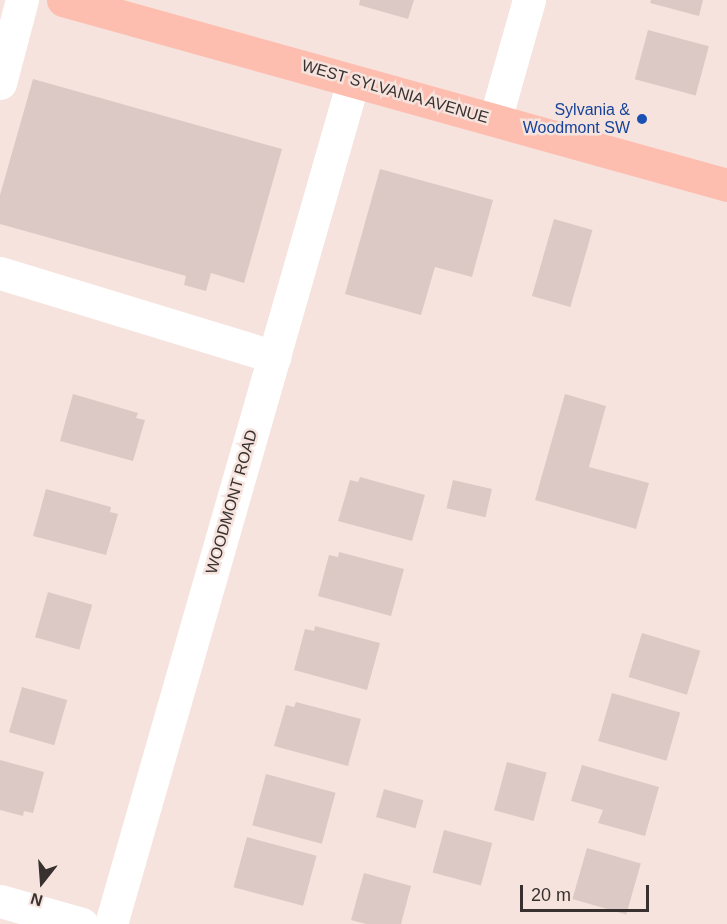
<!DOCTYPE html>
<html>
<head>
<meta charset="utf-8">
<style>
	body { margin:0 }
	#map { position:relative; width:727px; height:924px; overflow:hidden; background:#f6e3dd; font-family:Arial,sans-serif }
	div>[style] { position:absolute }
	[style*='--x'] { left:calc(var(--x)*1px); top:calc(var(--y)*1px); width:calc(var(--w)*1px); rotate:calc(var(--a)*1deg) }
	.building>* { inset:0; background:#dcc9c6; transform-origin:0 0 }
	.minor>* { height:33px; margin:-16.5px; padding:0 16.5px; transform-origin:16.5px; border-radius:16.5px; background:#fff }
	.major>* { height:33px; margin:-16.5px; padding:0 16.5px; transform-origin:16.5px; border-radius:16.5px; background:#fdbeaf }
	.dots>* { width:16px; height:16px; translate:-50% -50%; box-sizing:border-box; border:3px solid #f6e3dd; border-radius:50% }
	span { translate:-50% -50%; white-space:nowrap; text-align:center; line-height:1.15; -webkit-text-stroke:5px #f6e3dd; paint-order:stroke }
	.street-label { font-size:16px; color:#38312f }
	.transit-label { font-size:16px; color:#164399 }
	.right { translate:-100% -50%; text-align:right }
	.north { position:absolute; left:12px; top:852px; width:60px; height:60px; -webkit-text-stroke:4px #f6e3dd; paint-order:stroke; rotate:197deg; font-size:16px; font-weight:700; line-height:24px; text-align:center; color:#38312f }
	.north::after { content:''; display:block; margin:auto; width:21px; height:27px; background:#38312f; clip-path:polygon(50% 0,100% 100%,50% 72%,0 100%) }
	.scale { position:absolute; left:520px; top:885px; width:129px; height:27px; box-sizing:border-box; border:3px solid #38312f; border-top:0; padding-left:8px; font-size:18px; line-height:21px; white-space:nowrap; color:#38312f; -webkit-text-stroke:4px #f6e3dd; paint-order:stroke }
</style>
</head>
<body>
<div id="map">
	<div class="building">
		<div style="clip-path:polygon(360px 0,414px 0,408px 19px,359px 5px)"></div>
		<div style="clip-path:polygon(651px 0,703px 0,699px 16px,650px 3px)"></div>
		<div style="left:648px;top:30px;width:63px;height:51px;rotate:15deg"></div>
		<div style="clip-path:polygon(33px 79px,282px 149px,244px 283px,211px 273px,206px 291px,184px 285px,186px 276px,0 224px,0 195px)"></div>
		<div style="clip-path:polygon(380px 169px,493px 200px,472px 277px,435px 267px,421px 315px,345px 294px)"></div>
		<div style="left:554px;top:219px;width:40px;height:80px;rotate:16deg"></div>
		<div style="clip-path:polygon(73px 394px,138px 413px,136px 418px,145px 420px,133px 461px,60px 441px)"></div>
		<div style="clip-path:polygon(565px 394px,606px 406px,589px 467px,649px 483px,636px 529px,535px 500px)"></div>
		<div style="clip-path:polygon(360px 477px,425px 495px,412px 541px,338px 521px,350px 480px,358px 482px)"></div>
		<div style="left:453px;top:480px;width:40px;height:29px;rotate:13deg"></div>
		<div style="clip-path:polygon(46px 489px,111px 507px,110px 512px,118px 514px,106px 555px,33px 536px)"></div>
		<div style="clip-path:polygon(339px 552px,404px 569px,391px 616px,318px 596px,329px 555px,338px 557px)"></div>
		<div style="left:48px;top:592px;width:46px;height:47px;rotate:16deg"></div>
		<div style="clip-path:polygon(315px 626px,380px 643px,367px 690px,294px 670px,305px 629px,314px 631px)"></div>
		<div style="left:642px;top:633px;width:61px;height:46px;rotate:17deg"></div>
		<div style="left:22px;top:687px;width:47px;height:47px;rotate:16deg"></div>
		<div style="left:612px;top:693px;width:71px;height:50px;rotate:16deg"></div>
		<div style="clip-path:polygon(296px 702px,361px 719px,348px 766px,274px 746px,286px 705px,294px 707px)"></div>
		<div style="clip-path:polygon(0 760px,44px 772px,33px 813px,24px 811px,23px 816px,0 810px)"></div>
		<div style="left:507px;top:762px;width:41px;height:50px;rotate:15deg"></div>
		<div style="clip-path:polygon(582px 765px,659px 787px,645px 836px,598px 823px,603px 810px,571px 801px)"></div>
		<div style="left:266px;top:774px;width:72px;height:53px;rotate:15deg"></div>
		<div style="left:384px;top:789px;width:41px;height:29px;rotate:16deg"></div>
		<div style="left:444px;top:830px;width:50px;height:44px;rotate:15deg"></div>
		<div style="left:247px;top:837px;width:72px;height:52px;rotate:15deg"></div>
		<div style="left:587px;top:848px;width:56px;height:53px;rotate:16deg"></div>
		<div style="clip-path:polygon(364px 873px,411px 886px,401px 924px,366px 924px,351px 920px)"></div>
	</div>
	<div class="minor">
		<div style="--x:0;--y:83;--w:86;--a:-75.2"></div>
		<div style="--x:495;--y:120;--w:125;--a:-74.2"></div>
		<div style="--x:0;--y:273;--w:287;--a:17"></div>
		<div style="--x:0;--y:901;--w:85;--a:15.7"></div>
		<div style="--x:111;--y:924;--w:877;--a:-73.98"></div>
	</div>
	<div class="major">
		<div style="--x:63;--y:0;--w:689;--a:15.57"></div>
	</div>
	<div class="dots">
		<div style="left:642px;top:119px;background:#1a4fb4"></div>
	</div>
	<div class="street-label">
		<span style="left:395px;top:92px;rotate:16deg">WEST SYLVANIA AVENUE</span>
		<span style="left:232px;top:502px;rotate:-74deg">WOODMONT ROAD</span>
	</div>
	<div class="transit-label">
		<span class="right" style="left:630px;top:119px">Sylvania &amp;<br>Woodmont SW</span>
	</div>
	<div class="north">N</div>
	<div class="scale">20 m</div>
</div>
</body>
</html>
